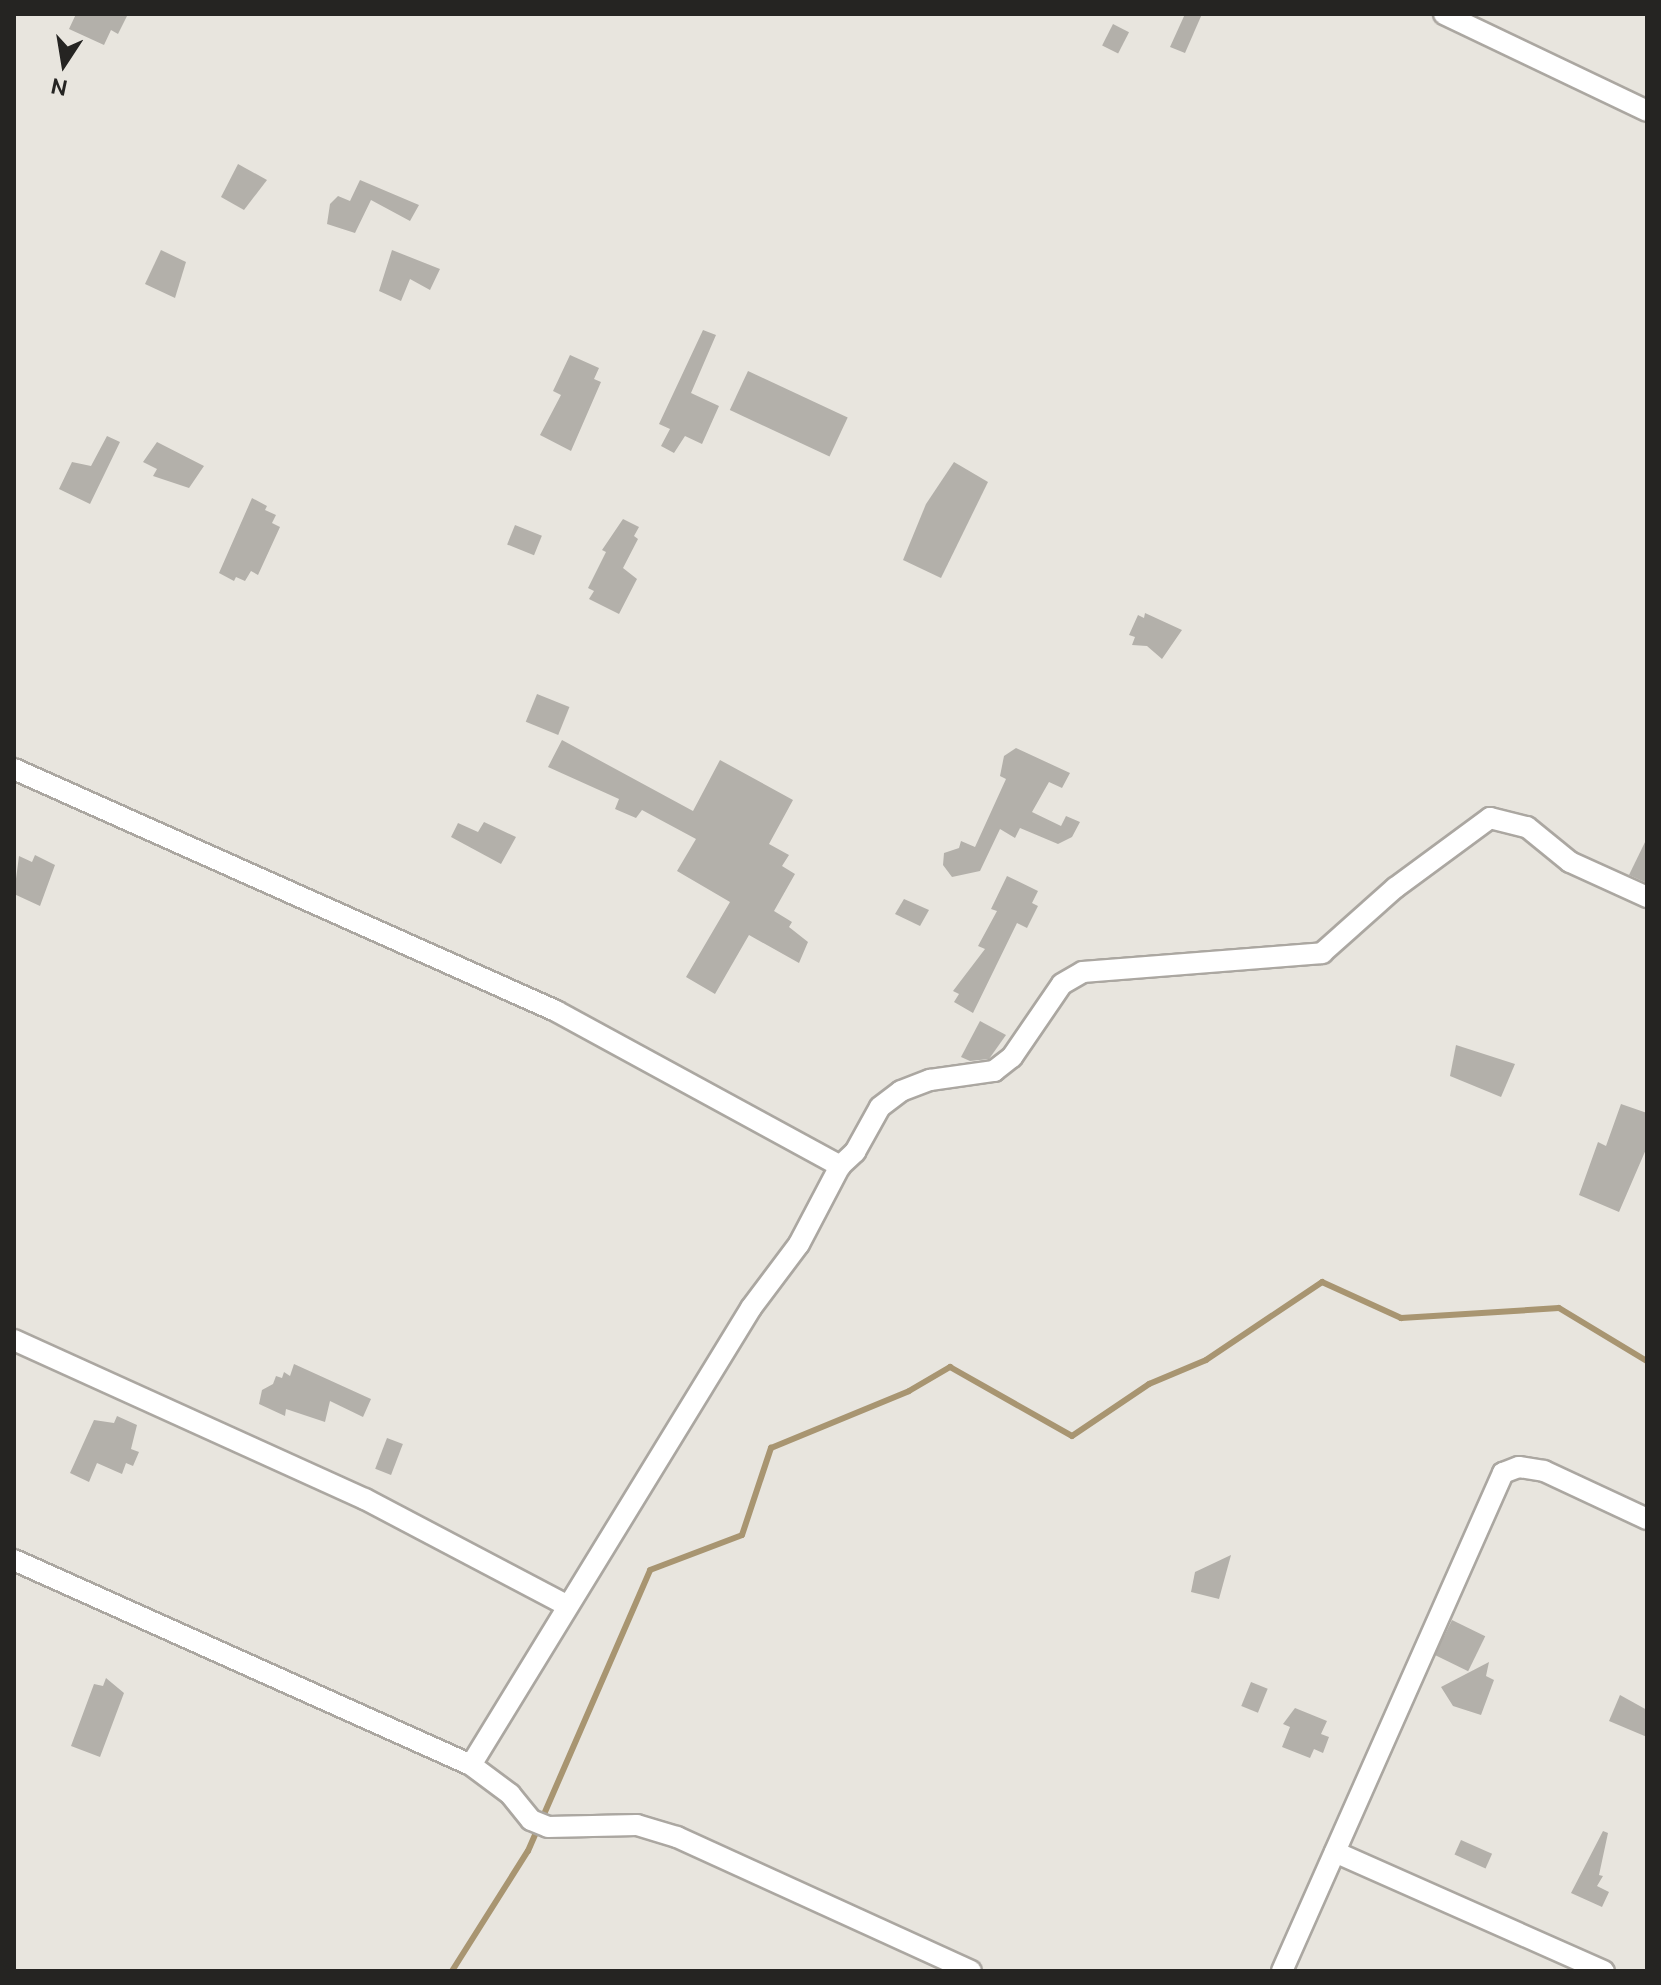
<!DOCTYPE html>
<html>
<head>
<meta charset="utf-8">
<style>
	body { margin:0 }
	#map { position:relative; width:1661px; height:1985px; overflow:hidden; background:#e8e5de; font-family:Ubuntu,sans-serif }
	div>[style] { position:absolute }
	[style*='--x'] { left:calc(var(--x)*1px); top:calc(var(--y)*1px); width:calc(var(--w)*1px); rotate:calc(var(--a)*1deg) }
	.stream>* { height:6px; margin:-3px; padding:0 3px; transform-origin:3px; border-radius:3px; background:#a89571 }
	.building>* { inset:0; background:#b3b0aa; transform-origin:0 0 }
	.roads { filter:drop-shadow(2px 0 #aba7a1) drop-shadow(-2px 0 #aba7a1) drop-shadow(0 2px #aba7a1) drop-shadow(0 -2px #aba7a1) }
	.street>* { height:20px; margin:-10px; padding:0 10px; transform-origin:10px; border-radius:10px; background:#fff }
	span { translate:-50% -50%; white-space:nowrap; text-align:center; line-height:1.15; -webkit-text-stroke:6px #e8e5de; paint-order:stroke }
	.frame { position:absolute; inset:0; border:16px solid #252422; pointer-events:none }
	.north { position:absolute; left:24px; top:24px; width:80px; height:80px; -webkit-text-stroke:6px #e8e5de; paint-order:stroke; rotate:192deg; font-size:22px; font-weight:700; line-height:32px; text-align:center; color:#252422 }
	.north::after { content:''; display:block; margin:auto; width:28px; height:36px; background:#252422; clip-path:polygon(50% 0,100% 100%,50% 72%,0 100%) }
</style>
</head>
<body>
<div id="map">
	<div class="stream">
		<div style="--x:452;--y:1971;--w:142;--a:-57.7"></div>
		<div style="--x:528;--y:1851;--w:306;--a:-66.5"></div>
		<div style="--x:650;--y:1570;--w:98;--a:-20.8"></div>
		<div style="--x:742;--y:1535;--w:92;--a:-71.6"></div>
		<div style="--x:771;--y:1448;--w:149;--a:-22.4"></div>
		<div style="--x:909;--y:1391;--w:48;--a:-30.3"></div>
		<div style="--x:950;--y:1367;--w:140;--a:29.5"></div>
		<div style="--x:1072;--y:1436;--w:93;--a:-34"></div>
		<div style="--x:1149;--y:1384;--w:62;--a:-22.8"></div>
		<div style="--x:1206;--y:1360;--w:140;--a:-33.9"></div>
		<div style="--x:1322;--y:1282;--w:87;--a:24.5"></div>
		<div style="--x:1401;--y:1318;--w:158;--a:-3.6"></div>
		<div style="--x:1559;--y:1308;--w:103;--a:31.1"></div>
	</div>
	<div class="building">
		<div style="clip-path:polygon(76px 14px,128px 14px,118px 34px,111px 30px,104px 45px,69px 29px)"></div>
		<div style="clip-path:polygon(1185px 14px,1202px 14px,1185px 53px,1170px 47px)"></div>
		<div style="left:1113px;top:24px;width:18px;height:24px;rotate:27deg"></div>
		<div style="clip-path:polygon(238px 164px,267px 180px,244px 210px,221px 197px)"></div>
		<div style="clip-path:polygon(360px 180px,419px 205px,410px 221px,371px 200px,355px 233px,327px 224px,330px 204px,338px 196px,350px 201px)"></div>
		<div style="clip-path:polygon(161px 250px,186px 262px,175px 298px,145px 284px)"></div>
		<div style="clip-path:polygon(392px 250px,440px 269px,430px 290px,410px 279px,401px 301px,379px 291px)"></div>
		<div style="clip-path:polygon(703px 330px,716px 335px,691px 393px,719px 406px,702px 444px,685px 436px,674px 453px,661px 446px,670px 429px,659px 424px)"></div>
		<div style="clip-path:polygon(570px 355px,599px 368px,594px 379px,601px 382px,571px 451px,540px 435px,561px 395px,553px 391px)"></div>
		<div style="left:748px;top:371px;width:110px;height:43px;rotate:25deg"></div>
		<div style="clip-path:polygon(107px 436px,120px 442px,90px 504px,59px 489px,72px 462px,91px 466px)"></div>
		<div style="clip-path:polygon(157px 442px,204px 466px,189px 488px,153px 476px,157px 469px,143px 462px)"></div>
		<div style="clip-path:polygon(954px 462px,988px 482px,941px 578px,903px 560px,926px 504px)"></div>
		<div style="clip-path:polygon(252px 498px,267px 506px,265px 510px,276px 515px,272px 523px,280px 527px,258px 575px,251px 571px,245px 581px,236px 577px,234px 581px,219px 573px)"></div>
		<div style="clip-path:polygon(623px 519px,639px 527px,634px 536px,638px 539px,623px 568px,637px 579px,619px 614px,589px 599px,594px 591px,588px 588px,606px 552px,602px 550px)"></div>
		<div style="left:515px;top:525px;width:29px;height:21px;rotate:22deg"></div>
		<div style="clip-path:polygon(1145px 613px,1182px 630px,1162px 659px,1147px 646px,1132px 645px,1135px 637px,1129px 635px,1138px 615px,1144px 618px)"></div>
		<div style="left:537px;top:694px;width:35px;height:30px;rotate:22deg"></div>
		<div style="clip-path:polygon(562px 740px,693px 811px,720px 760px,793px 800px,769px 844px,789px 855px,782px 866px,795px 874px,774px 911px,792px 922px,789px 927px,808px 942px,799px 963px,749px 935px,715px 994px,686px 977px,730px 902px,677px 871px,696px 839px,642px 810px,636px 818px,615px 809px,619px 799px,548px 767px)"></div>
		<div style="clip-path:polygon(1016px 748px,1070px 773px,1062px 788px,1049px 782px,1032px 812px,1061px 826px,1066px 816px,1080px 822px,1072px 837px,1058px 844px,1020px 828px,1015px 838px,1000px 829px,980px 871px,952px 877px,943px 865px,944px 853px,959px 848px,961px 841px,975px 847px,1006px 779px,1000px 776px,1004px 756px)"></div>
		<div style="clip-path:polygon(484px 822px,516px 837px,501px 864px,451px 837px,458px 823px,478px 832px)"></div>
		<div style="clip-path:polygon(1647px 838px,1647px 883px,1629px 875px)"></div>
		<div style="clip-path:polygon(35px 855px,55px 865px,40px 906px,14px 894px,19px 856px,32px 862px)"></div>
		<div style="clip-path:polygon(1007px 876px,1038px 891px,1032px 903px,1038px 906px,1027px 928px,1017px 923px,973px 1013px,954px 1002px,959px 994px,953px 991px,985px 949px,978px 946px,997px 911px,991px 909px)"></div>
		<div style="clip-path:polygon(904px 899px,929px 910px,920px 926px,895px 914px)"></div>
		<div style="clip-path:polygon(980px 1021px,1006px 1035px,989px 1059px,970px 1061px,961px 1057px)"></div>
		<div style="clip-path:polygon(1456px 1045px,1515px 1064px,1501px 1097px,1450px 1076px)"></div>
		<div style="clip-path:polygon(1621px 1104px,1647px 1113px,1647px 1147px,1619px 1212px,1579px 1195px,1598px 1142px,1606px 1146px)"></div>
		<div style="clip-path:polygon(294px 1364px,371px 1399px,363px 1417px,330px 1401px,325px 1422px,286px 1409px,285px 1416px,259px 1404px,262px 1390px,273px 1384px,276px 1376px,282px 1378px,284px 1372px,290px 1376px)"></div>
		<div style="clip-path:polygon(117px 1416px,137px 1425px,131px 1449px,139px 1452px,133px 1466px,126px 1463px,122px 1474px,97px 1463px,89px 1482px,70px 1473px,94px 1420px,114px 1423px)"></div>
		<div style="left:387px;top:1438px;width:17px;height:33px;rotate:21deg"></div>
		<div style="clip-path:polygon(1231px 1555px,1219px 1599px,1191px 1592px,1195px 1572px)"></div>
		<div style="left:1452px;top:1620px;width:37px;height:39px;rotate:26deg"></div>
		<div style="clip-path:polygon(1489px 1662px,1486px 1676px,1494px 1680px,1481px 1715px,1453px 1706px,1441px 1687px)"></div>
		<div style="clip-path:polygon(106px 1678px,124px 1693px,100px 1757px,71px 1746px,94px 1684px,103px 1686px)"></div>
		<div style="left:1251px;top:1682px;width:18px;height:26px;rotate:22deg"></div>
		<div style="clip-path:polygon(1620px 1695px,1647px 1710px,1647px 1737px,1609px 1721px)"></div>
		<div style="clip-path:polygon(1295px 1708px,1327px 1721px,1321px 1734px,1329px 1737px,1323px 1753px,1314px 1749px,1310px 1758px,1282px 1747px,1290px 1727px,1283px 1724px)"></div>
		<div style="clip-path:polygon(1603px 1831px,1608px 1833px,1599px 1875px,1603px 1876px,1597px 1886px,1609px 1892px,1602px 1907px,1571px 1893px)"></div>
		<div style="left:1461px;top:1840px;width:34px;height:16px;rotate:24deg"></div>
	</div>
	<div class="roads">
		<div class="street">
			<div style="--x:1444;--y:14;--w:225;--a:25.5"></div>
			<div style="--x:14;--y:769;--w:594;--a:24.06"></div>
			<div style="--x:556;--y:1011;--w:324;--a:28.6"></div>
			<div style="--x:14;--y:1340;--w:385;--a:24.4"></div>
			<div style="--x:365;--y:1499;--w:229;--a:27.8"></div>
			<div style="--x:14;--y:1560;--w:501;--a:24.16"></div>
			<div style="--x:471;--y:1765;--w:49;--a:36.6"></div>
			<div style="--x:510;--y:1794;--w:33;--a:51"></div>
			<div style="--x:531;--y:1820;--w:18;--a:22"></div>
			<div style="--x:548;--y:1827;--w:89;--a:-1.3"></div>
			<div style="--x:637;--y:1825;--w:42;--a:16.7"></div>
			<div style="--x:677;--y:1837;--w:323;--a:24.5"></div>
			<div style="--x:471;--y:1765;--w:536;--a:-58.5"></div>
			<div style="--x:751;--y:1308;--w:80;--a:-53.1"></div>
			<div style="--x:799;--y:1244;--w:88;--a:-62.3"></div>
			<div style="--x:840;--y:1166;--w:21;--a:-43"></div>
			<div style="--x:855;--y:1152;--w:51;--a:-60.9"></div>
			<div style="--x:880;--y:1107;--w:26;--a:-37"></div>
			<div style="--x:901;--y:1091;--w:31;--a:-21"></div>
			<div style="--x:930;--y:1080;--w:65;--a:-8"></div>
			<div style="--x:994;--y:1071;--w:23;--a:-38"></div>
			<div style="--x:1012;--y:1057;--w:88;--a:-55.6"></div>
			<div style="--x:1062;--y:984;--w:24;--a:-30"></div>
			<div style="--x:1083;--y:972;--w:240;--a:-4.5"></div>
			<div style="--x:1322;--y:953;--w:98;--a:-41.7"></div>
			<div style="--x:1395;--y:888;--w:118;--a:-36.4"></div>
			<div style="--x:1490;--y:818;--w:38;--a:14"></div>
			<div style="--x:1527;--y:827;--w:55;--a:39.1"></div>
			<div style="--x:1570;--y:862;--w:85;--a:24.4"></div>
			<div style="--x:1335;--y:1852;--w:294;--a:23.9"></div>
			<div style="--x:1282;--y:1971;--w:545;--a:-66.07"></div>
			<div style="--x:1503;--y:1473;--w:17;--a:-21"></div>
			<div style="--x:1519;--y:1467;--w:25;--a:9"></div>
			<div style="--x:1544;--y:1471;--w:114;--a:25"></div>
		</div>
	</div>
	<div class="frame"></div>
	<div class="north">N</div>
</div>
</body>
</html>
